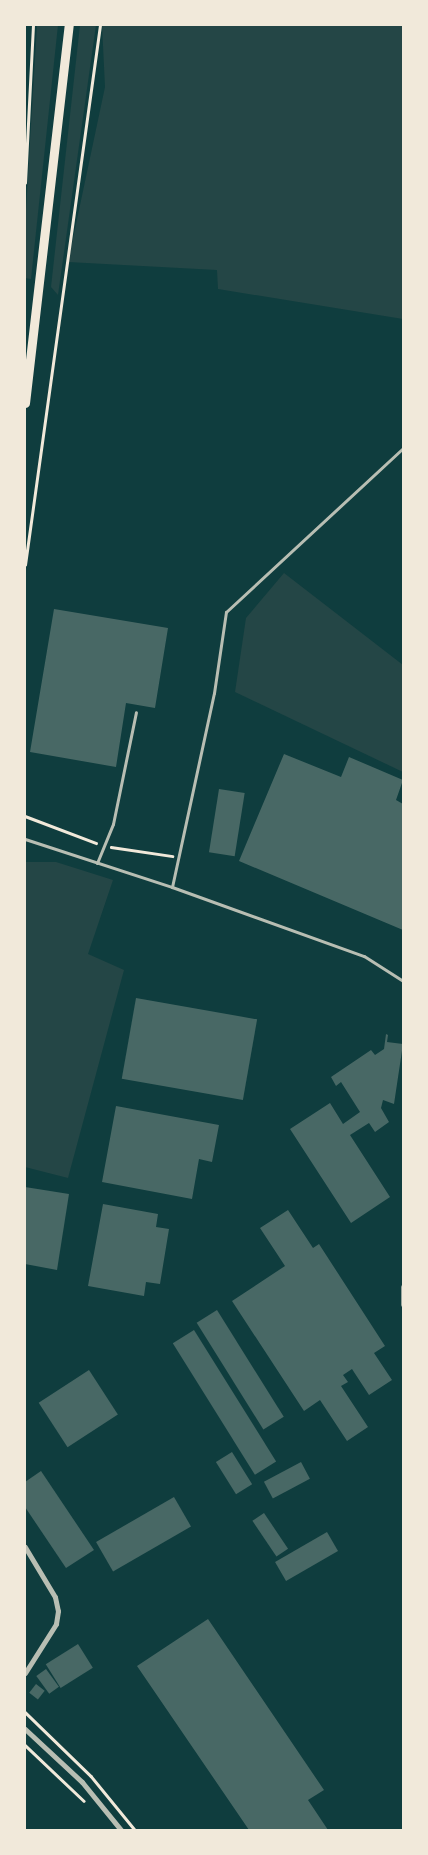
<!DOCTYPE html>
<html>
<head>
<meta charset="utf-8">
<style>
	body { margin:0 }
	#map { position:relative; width:428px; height:1855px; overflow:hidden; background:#0f3d3e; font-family:"Fira Sans Condensed",sans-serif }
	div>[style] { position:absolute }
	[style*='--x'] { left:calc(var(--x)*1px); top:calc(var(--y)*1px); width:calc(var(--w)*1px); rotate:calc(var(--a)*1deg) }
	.green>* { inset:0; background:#244646 }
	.building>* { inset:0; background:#486865; transform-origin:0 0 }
	.path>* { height:2.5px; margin:-1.25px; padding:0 1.25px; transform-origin:1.25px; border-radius:1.25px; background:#f1e9da }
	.service>* { height:3px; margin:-1.5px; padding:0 1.5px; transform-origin:1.5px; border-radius:1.5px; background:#b8beb3 }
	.minor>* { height:5px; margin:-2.5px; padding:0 2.5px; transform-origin:2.5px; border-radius:2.5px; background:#b8beb3 }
	.secondary>* { height:9px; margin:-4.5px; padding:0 4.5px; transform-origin:4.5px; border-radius:4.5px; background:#f1e9da }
	.rail>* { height:4px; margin:-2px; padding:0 2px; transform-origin:2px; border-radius:2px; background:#97a49c }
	span { translate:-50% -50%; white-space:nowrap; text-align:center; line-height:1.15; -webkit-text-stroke:4px #f1e9da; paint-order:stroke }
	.frame { position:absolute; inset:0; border:26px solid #f1e9da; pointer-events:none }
</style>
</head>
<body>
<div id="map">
	<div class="green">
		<div style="clip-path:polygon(37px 25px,58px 25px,31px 279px,25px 278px,25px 226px)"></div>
		<div style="clip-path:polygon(80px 25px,96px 25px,58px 295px,51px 287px)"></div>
		<div style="clip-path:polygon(102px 25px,403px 25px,403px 319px,218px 289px,217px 270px,68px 262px,105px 87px)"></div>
		<div style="clip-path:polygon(284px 573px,403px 665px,403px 772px,235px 692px,246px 618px)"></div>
		<div style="clip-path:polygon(25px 862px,56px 862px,113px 880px,88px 954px,124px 970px,68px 1178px,25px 1167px)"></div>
	</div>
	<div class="building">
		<div style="clip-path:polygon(54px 609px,168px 628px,155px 708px,126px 703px,116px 767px,30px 752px)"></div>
		<div style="clip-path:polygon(284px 754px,341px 777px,349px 757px,403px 780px,396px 800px,403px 804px,403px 930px,239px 861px)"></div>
		<div style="left:219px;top:789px;width:26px;height:64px;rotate:9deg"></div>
		<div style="left:136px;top:998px;width:123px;height:82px;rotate:10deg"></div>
		<div style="clip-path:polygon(386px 1034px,388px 1035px,387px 1042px,403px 1044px,394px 1104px,383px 1100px,381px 1108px,389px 1122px,375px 1132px,369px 1123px,350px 1135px,390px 1197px,351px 1223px,290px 1129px,330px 1103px,343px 1124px,360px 1112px,341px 1082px,336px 1086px,331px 1077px,371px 1050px,375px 1055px,384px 1049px)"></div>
		<div style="clip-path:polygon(116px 1106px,219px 1125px,212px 1162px,199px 1159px,192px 1199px,102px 1182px)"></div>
		<div style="clip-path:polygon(25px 1187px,69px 1194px,57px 1270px,25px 1264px)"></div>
		<div style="clip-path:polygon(103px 1204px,158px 1214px,156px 1227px,169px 1229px,160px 1284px,146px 1282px,144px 1296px,88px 1286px)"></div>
		<div style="clip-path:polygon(288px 1210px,313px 1248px,319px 1244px,385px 1346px,374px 1353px,392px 1380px,369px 1395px,352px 1369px,343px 1375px,348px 1382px,341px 1386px,368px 1427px,347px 1441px,320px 1400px,304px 1411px,232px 1301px,285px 1266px,260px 1228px)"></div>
		<div style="left:217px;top:1310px;width:126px;height:24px;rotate:58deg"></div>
		<div style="left:194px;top:1330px;width:155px;height:25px;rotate:58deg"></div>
		<div style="left:89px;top:1370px;width:53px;height:60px;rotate:57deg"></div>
		<div style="left:232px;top:1452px;width:38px;height:19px;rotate:58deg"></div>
		<div style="left:301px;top:1462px;width:19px;height:42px;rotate:62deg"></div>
		<div style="clip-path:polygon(41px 1471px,94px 1550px,66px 1568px,25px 1507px,25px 1482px)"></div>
		<div style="left:174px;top:1497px;width:34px;height:90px;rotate:60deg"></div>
		<div style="left:264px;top:1513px;width:43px;height:14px;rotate:56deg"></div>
		<div style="left:327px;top:1532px;width:22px;height:60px;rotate:60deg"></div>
		<div style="clip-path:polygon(208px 1619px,324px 1790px,308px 1800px,328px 1830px,249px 1830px,137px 1666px)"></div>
		<div style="left:78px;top:1644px;width:28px;height:38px;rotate:58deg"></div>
		<div style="left:46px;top:1669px;width:22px;height:12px;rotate:54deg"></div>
		<div style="left:36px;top:1684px;width:11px;height:11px;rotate:38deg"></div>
	</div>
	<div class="path">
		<div style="--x:25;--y:183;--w:158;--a:-87.1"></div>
		<div style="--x:25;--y:565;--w:545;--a:-82.09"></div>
		<div style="--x:25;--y:816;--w:76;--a:20.8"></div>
		<div style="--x:111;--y:847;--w:62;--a:8.4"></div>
		<div style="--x:25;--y:1712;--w:92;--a:44.1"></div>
		<div style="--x:91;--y:1776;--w:70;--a:50.8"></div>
		<div style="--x:25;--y:1745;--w:81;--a:43.5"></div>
	</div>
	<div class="service">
		<div style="--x:25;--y:839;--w:155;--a:18.1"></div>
		<div style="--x:172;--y:887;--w:204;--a:19.8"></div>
		<div style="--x:364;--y:956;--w:46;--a:32.7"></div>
		<div style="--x:97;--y:863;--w:42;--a:-67.7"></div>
		<div style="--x:113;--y:824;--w:114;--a:-78.4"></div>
		<div style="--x:172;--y:887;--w:198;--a:-77.8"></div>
		<div style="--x:214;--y:693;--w:82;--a:-81.6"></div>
		<div style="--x:226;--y:612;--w:241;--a:-42.8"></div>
	</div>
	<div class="minor">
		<div style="--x:25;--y:1547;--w:58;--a:59"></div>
		<div style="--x:55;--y:1597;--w:14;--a:78"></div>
		<div style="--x:58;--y:1611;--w:13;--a:99"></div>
		<div style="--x:56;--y:1624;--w:58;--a:122.3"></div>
		<div style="--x:25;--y:1729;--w:78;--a:42.9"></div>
		<div style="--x:82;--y:1782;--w:62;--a:50.9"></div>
	</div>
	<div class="secondary">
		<div style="--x:25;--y:403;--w:381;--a:-83.4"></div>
	</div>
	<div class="rail">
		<div style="--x:403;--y:1287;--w:18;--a:90"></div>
	</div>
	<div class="frame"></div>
</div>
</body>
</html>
